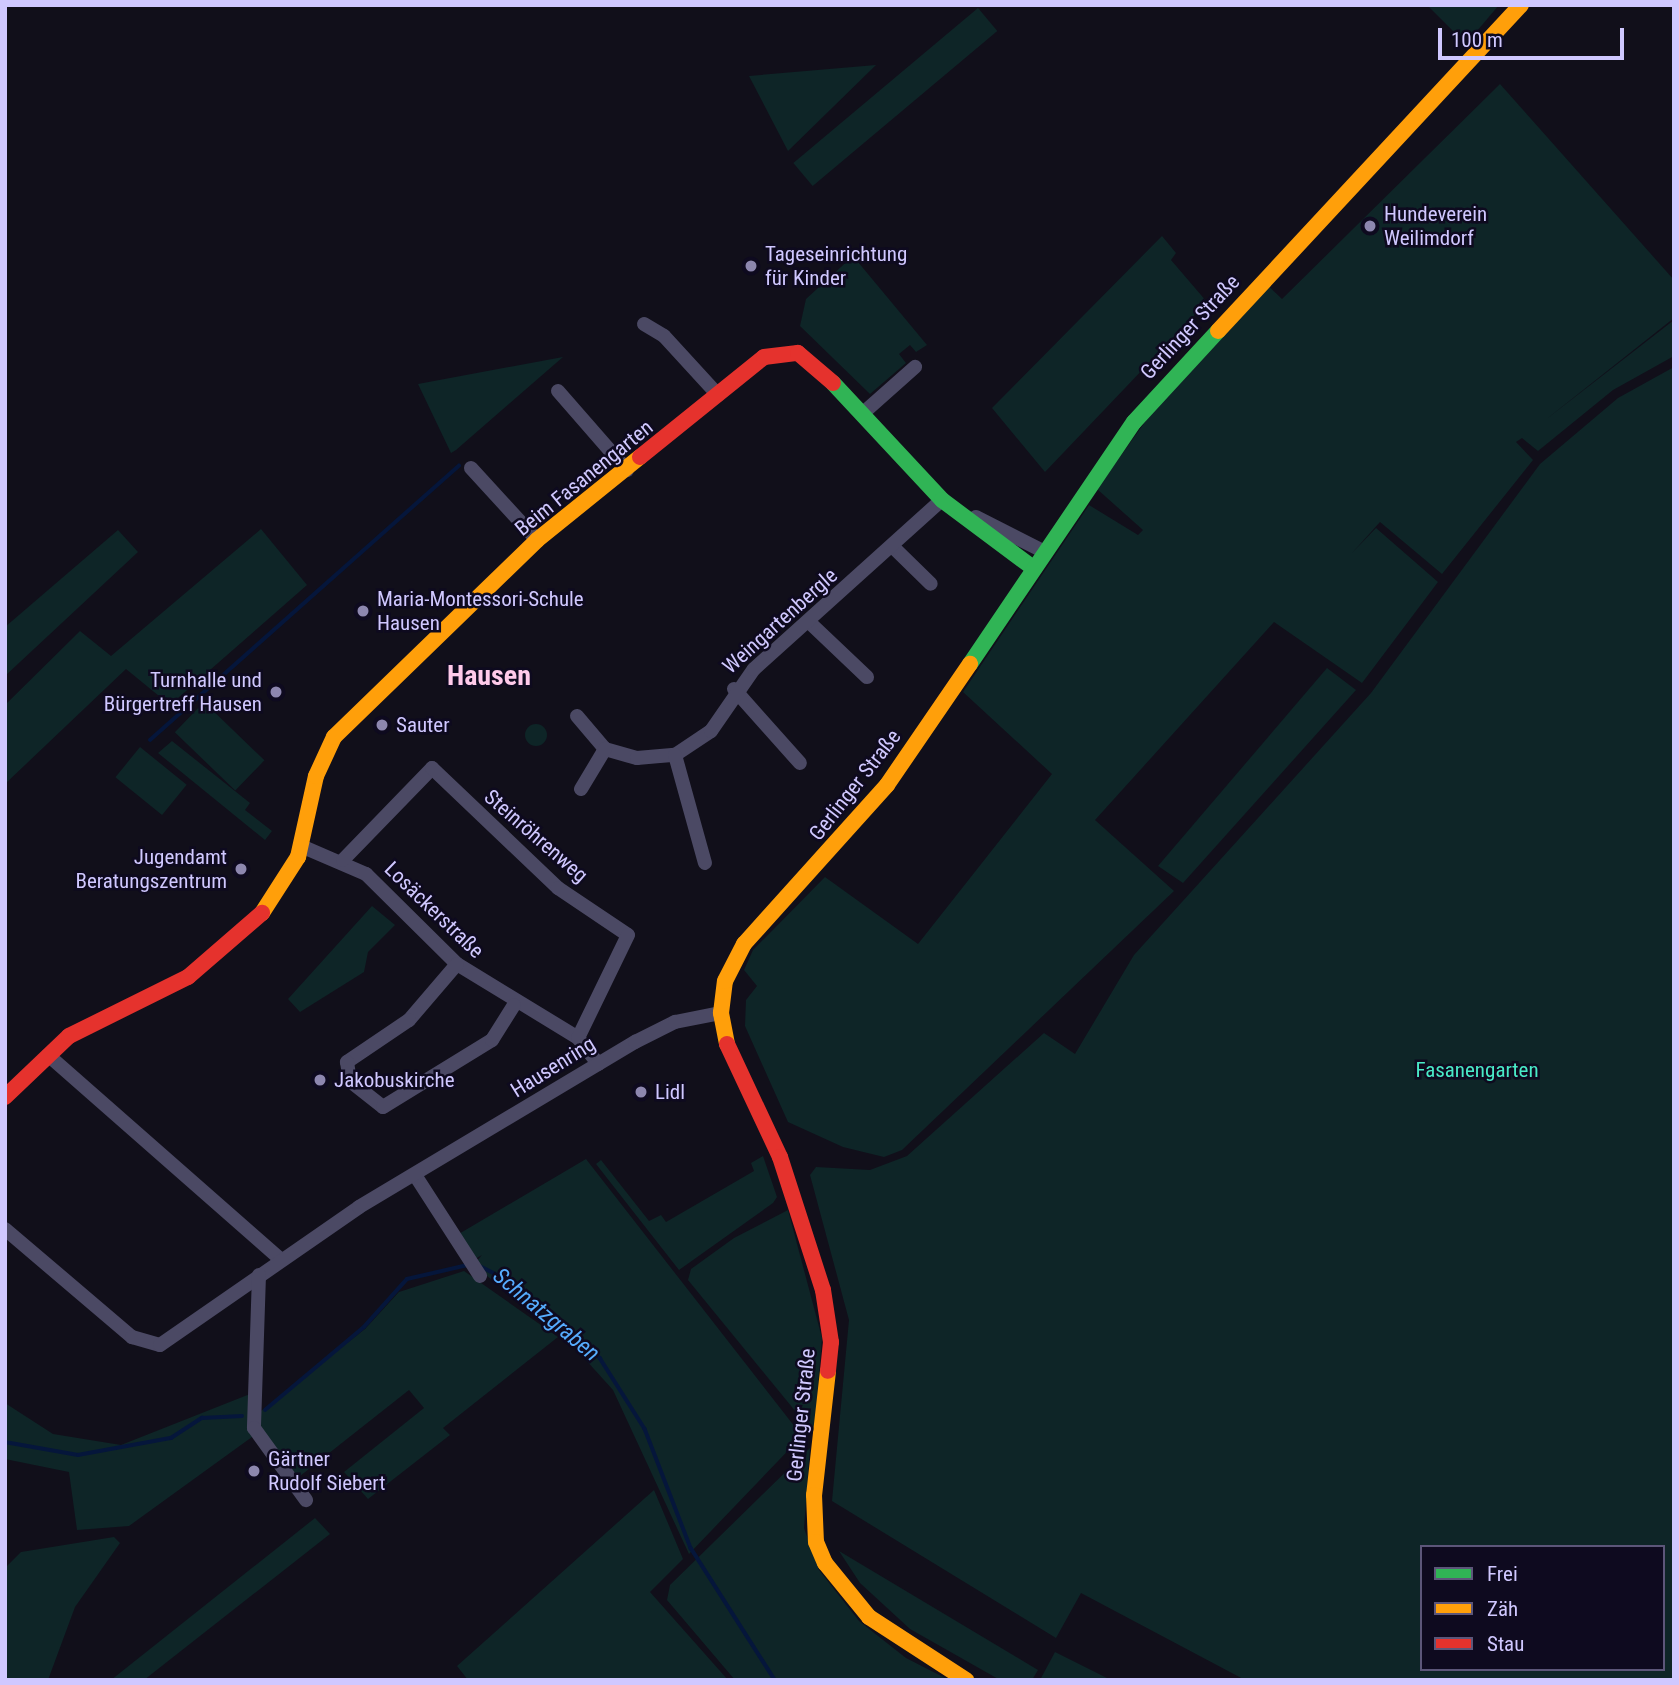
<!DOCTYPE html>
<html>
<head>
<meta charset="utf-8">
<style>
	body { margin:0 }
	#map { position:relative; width:1679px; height:1685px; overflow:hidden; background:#110f1a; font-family:"Roboto Condensed",sans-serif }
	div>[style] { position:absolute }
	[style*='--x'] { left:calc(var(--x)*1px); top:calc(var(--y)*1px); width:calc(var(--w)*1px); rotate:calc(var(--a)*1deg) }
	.green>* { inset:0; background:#0e2527; transform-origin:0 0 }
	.round { border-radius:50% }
	.stream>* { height:3.5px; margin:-1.75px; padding:0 1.75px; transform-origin:1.75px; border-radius:1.75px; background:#05163b }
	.street>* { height:14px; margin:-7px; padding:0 7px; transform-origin:7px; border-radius:7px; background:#4b4964 }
	.fast>* { height:16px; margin:-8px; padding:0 8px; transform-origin:8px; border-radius:8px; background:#30b455 }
	.slow>* { height:16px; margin:-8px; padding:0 8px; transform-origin:8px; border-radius:8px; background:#ff9f0a }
	.jam>* { height:16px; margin:-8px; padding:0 8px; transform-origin:8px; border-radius:8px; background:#e5322d }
	.dots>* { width:19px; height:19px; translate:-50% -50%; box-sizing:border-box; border:4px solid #0e0a1f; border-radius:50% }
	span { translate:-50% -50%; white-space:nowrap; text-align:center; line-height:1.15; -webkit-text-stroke:5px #0e0a1f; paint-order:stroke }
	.poi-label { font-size:21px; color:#d0c8ff }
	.left { translate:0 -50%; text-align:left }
	.right { translate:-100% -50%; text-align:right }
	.street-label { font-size:21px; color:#d0c8ff }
	.park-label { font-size:21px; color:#49eac7 }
	.water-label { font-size:23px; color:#56acff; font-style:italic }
	.district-label { font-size:28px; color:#ffcaea; font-weight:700 }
	.frame { position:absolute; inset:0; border:7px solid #d0c8ff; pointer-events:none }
	.legend { position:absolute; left:1420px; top:1545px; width:245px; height:126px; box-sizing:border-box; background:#0e0a1f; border:2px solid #5c5679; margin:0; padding:9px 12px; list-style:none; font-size:21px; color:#d0c8ff }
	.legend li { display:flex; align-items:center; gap:14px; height:35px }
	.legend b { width:35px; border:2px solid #5c5679 }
	.scale { position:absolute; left:1438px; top:28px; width:186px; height:32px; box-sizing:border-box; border:4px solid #d0c8ff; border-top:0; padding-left:9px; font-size:21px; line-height:24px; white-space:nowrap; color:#d0c8ff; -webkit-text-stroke:5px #0e0a1f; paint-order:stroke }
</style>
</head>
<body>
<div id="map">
	<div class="green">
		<div style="clip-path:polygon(1427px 5px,1499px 5px,1466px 44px)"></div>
		<div style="left:978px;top:8px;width:30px;height:241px;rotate:50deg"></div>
		<div style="clip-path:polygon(876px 65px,788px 151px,749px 76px)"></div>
		<div style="clip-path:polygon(1500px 84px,1674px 280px,1674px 318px,1544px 421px,1674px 320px,1674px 356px,1613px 390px,1538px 451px,1522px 438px,1516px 442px,1533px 460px,1442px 574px,1380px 522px,1352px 553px,1376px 528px,1438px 582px,1362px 683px,1274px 622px,1095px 820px,1174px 891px,902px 1150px,884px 1157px,843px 1147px,788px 1122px,745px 1026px,746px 1000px,757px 986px,744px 970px,753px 950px,825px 877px,918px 944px,1052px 774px,963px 692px,1089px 505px,1138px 535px,1143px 530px,1097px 489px,1190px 359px,1262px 280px,1282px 299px)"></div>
		<div style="clip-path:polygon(1162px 236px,1176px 253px,1171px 260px,1207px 302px,1045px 472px,992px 408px)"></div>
		<div style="clip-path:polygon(853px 256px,927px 345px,916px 352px,910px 345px,899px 354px,906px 363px,870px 394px,800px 326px,806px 299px)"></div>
		<div style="clip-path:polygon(563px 357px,456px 450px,451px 453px,418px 384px)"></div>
		<div style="clip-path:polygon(evenodd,1674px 367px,1674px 1680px,1245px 1680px,1081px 1593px,1056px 1638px,832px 1501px,849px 1320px,810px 1175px,816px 1167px,870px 1170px,907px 1156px,1044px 1033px,1075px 1054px,1134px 955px,1371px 693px,1540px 464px,1618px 398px,1674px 367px,1422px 1547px,1663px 1547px,1663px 1669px,1422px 1669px,1422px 1547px)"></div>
		<div style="clip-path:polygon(261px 529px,307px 585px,170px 705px,126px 669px,5px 784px,5px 705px,80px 631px,111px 656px)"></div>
		<div style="clip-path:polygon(118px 530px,138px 552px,5px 676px,5px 627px)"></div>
		<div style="clip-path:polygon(1327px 668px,1356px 690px,1183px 883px,1158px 866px)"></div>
		<div style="left:204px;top:702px;width:84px;height:42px;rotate:44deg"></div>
		<div class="round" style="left:525px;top:724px;width:22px;height:22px"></div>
		<div style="clip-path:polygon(172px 741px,250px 803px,245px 810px,272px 831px,265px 840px,158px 753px)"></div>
		<div style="left:140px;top:747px;width:60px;height:39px;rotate:39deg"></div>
		<div style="clip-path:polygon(372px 906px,395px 925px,368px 952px,364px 972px,300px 1012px,288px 999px)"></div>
		<div style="clip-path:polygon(763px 1156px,777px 1197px,773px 1203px,679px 1270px,596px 1164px,601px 1160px,649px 1221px,661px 1215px,666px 1222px,754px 1171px,751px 1163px)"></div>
		<div style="clip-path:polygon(586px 1159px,802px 1436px,689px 1554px,613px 1390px,565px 1337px,482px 1272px,475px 1263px,482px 1255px,475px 1259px,457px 1235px)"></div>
		<div style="clip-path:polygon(788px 1210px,822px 1338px,814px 1434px,688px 1280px,691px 1269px,734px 1238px)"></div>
		<div style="clip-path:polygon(464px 1271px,558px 1337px,443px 1428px,450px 1435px,368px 1499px,344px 1472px,424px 1408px,409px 1390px,295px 1480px,259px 1433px,256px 1415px,365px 1329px,399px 1292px)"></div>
		<div style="clip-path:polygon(250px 1394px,252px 1437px,129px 1526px,77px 1530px,69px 1472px,5px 1459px,5px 1403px,53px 1434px,121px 1445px)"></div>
		<div style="clip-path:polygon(810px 1448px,804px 1528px,819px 1570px,859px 1621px,906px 1658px,949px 1680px,735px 1680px,667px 1600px,670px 1585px)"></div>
		<div style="clip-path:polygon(654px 1490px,683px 1559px,650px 1592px,728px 1680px,468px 1680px,457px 1666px)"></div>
		<div style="clip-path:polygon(315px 1518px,330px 1534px,144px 1680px,111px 1680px)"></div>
		<div style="clip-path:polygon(114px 1537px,120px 1543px,75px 1607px,48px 1680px,5px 1680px,5px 1568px,21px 1552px)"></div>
		<div style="clip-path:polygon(839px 1551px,1038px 1670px,1032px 1680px,1000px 1680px,910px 1629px,860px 1583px)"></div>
		<div style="clip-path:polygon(1055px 1652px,1111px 1680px,1040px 1680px)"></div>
	</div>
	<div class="stream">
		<div style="--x:150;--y:740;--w:413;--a:-41.6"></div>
		<div style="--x:476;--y:1264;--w:46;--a:27.1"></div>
		<div style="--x:517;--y:1285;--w:111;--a:41.3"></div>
		<div style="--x:600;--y:1358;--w:84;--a:57.6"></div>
		<div style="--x:645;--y:1429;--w:128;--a:68.9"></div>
		<div style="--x:691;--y:1548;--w:156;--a:57.5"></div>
		<div style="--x:265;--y:1410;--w:129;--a:-40"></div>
		<div style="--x:364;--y:1327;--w:64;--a:-48.1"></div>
		<div style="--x:407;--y:1279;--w:63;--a:-12.9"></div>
		<div style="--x:5;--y:1442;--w:74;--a:10.1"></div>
		<div style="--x:78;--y:1455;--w:95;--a:-10.4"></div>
		<div style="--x:171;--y:1438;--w:37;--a:-33"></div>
		<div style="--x:202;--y:1418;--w:40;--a:-2.9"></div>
	</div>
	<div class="street">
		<div style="--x:644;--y:324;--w:23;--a:31"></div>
		<div style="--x:664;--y:336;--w:80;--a:47.5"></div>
		<div style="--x:558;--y:391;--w:105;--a:48.9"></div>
		<div style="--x:862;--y:414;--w:71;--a:-41.6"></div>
		<div style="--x:471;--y:468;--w:98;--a:47.5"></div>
		<div style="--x:976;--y:517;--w:75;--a:26.9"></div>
		<div style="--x:892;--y:546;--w:54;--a:44.3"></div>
		<div style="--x:809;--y:622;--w:80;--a:43.5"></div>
		<div style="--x:734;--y:689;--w:99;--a:48.3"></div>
		<div style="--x:577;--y:716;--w:43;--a:49.7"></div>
		<div style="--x:605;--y:749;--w:33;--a:16"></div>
		<div style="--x:637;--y:758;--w:38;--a:-5"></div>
		<div style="--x:675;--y:755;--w:43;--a:-33.7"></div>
		<div style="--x:711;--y:731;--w:75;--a:-55.3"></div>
		<div style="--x:754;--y:669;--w:253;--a:-42"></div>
		<div style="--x:675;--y:755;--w:112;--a:74.5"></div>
		<div style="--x:581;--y:789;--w:47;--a:-59"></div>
		<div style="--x:301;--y:846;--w:71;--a:23.3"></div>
		<div style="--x:366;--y:874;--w:128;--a:44.7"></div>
		<div style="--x:457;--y:964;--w:142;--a:31.4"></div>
		<div style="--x:578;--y:1038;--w:33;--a:52"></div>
		<div style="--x:343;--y:860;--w:128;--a:-45.9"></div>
		<div style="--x:432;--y:768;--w:174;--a:43.6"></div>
		<div style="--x:558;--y:888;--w:84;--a:33.9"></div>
		<div style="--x:628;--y:935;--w:114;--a:115.9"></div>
		<div style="--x:457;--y:964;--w:74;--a:130.6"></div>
		<div style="--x:409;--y:1020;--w:75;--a:145.9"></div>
		<div style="--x:347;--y:1062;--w:19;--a:81"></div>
		<div style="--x:350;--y:1081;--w:42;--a:38.2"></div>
		<div style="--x:383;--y:1107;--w:128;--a:-31.6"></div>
		<div style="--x:492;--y:1040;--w:41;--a:-57.8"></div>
		<div style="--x:48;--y:1055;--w:309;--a:41.3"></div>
		<div style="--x:415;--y:1175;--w:120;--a:57.2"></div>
		<div style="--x:5;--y:1229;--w:167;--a:40.4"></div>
		<div style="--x:132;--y:1337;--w:29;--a:16"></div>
		<div style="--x:160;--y:1345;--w:242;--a:-34.7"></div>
		<div style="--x:359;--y:1207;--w:322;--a:-30.9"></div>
		<div style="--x:635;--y:1042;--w:45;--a:-26.6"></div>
		<div style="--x:675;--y:1022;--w:47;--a:-11.1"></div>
		<div style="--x:259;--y:1275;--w:153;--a:91.9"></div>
		<div style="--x:254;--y:1428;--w:89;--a:54.2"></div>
	</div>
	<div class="fast">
		<div style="--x:833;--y:383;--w:160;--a:47"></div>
		<div style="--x:942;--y:500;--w:112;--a:36.7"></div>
		<div style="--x:970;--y:664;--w:292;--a:-55.9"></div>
		<div style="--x:1134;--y:422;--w:124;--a:-47.3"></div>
	</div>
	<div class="slow">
		<div style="--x:1218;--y:331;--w:445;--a:-47.1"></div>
		<div style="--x:262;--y:913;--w:67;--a:-57.3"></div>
		<div style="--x:298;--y:857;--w:83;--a:-77.5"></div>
		<div style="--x:316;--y:776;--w:43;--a:-65.2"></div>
		<div style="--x:334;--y:737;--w:283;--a:-44.1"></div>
		<div style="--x:537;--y:540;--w:132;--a:-38.9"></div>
		<div style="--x:727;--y:1044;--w:32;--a:-101"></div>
		<div style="--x:721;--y:1013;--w:32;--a:-83"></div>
		<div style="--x:725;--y:981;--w:42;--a:-62.8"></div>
		<div style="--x:744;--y:944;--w:214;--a:-48"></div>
		<div style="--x:887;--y:785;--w:147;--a:-55.6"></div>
		<div style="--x:828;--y:1371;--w:125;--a:96.4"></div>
		<div style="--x:814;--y:1495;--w:47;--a:87.6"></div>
		<div style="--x:816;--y:1542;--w:23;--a:67"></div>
		<div style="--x:825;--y:1563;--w:70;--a:50.8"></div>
		<div style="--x:869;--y:1617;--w:116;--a:33"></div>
	</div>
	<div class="jam">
		<div style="--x:640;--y:457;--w:159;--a:-38.9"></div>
		<div style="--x:764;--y:357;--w:34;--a:-7"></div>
		<div style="--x:798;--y:353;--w:46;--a:40.6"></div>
		<div style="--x:727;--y:1044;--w:125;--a:64.9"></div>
		<div style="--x:780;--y:1157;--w:140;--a:72.1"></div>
		<div style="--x:823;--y:1290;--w:53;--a:81.3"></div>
		<div style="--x:831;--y:1342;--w:29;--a:96"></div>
		<div style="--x:5;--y:1097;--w:88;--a:-43.6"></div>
		<div style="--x:69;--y:1036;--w:133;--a:-26.4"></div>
		<div style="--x:188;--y:977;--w:98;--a:-40.9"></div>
	</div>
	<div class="dots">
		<div style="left:1370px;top:226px;background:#8d87af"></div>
		<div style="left:751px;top:266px;background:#8d87af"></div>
		<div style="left:363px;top:611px;background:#8d87af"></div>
		<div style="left:276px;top:692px;background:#8d87af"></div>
		<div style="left:382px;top:725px;background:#8d87af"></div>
		<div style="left:241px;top:869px;background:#8d87af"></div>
		<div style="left:320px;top:1080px;background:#8d87af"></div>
		<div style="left:641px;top:1092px;background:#8d87af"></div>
		<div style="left:254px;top:1471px;background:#8d87af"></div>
	</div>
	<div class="poi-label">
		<span class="left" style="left:1384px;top:226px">Hundeverein<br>Weilimdorf</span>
		<span class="left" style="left:765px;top:266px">Tageseinrichtung<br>für Kinder</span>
		<span class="left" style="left:377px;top:611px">Maria-Montessori-Schule<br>Hausen</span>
		<span class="right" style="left:262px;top:692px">Turnhalle und<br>Bürgertreff Hausen</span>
		<span class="left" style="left:396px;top:725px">Sauter</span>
		<span class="right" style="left:227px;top:869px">Jugendamt<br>Beratungszentrum</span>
		<span class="left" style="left:334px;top:1080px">Jakobuskirche</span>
		<span class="left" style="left:655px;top:1092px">Lidl</span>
		<span class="left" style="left:268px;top:1471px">Gärtner<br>Rudolf Siebert</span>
	</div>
	<div class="street-label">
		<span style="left:1190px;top:327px;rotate:-47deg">Gerlinger Straße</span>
		<span style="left:584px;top:478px;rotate:-39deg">Beim Fasanengarten</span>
		<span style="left:780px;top:621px;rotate:-42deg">Weingartenbergle</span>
		<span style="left:855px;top:785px;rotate:-52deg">Gerlinger Straße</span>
		<span style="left:536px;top:836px;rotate:41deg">Steinröhrenweg</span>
		<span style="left:434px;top:910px;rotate:44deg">Losäckerstraße</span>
		<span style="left:553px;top:1067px;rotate:-32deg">Hausenring</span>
		<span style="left:801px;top:1415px;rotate:-84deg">Gerlinger Straße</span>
	</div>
	<div class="park-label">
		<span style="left:1477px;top:1070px">Fasanengarten</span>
	</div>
	<div class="water-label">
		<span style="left:546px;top:1315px;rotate:40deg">Schnatzgraben</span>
	</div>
	<div class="district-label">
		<span style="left:489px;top:676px">Hausen</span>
	</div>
	<div class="frame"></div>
	<ul class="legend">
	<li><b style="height:9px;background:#30b455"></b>Frei</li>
	<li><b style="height:9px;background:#ff9f0a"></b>Zäh</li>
	<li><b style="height:9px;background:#e5322d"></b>Stau</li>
	</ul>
	<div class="scale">100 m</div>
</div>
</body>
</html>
